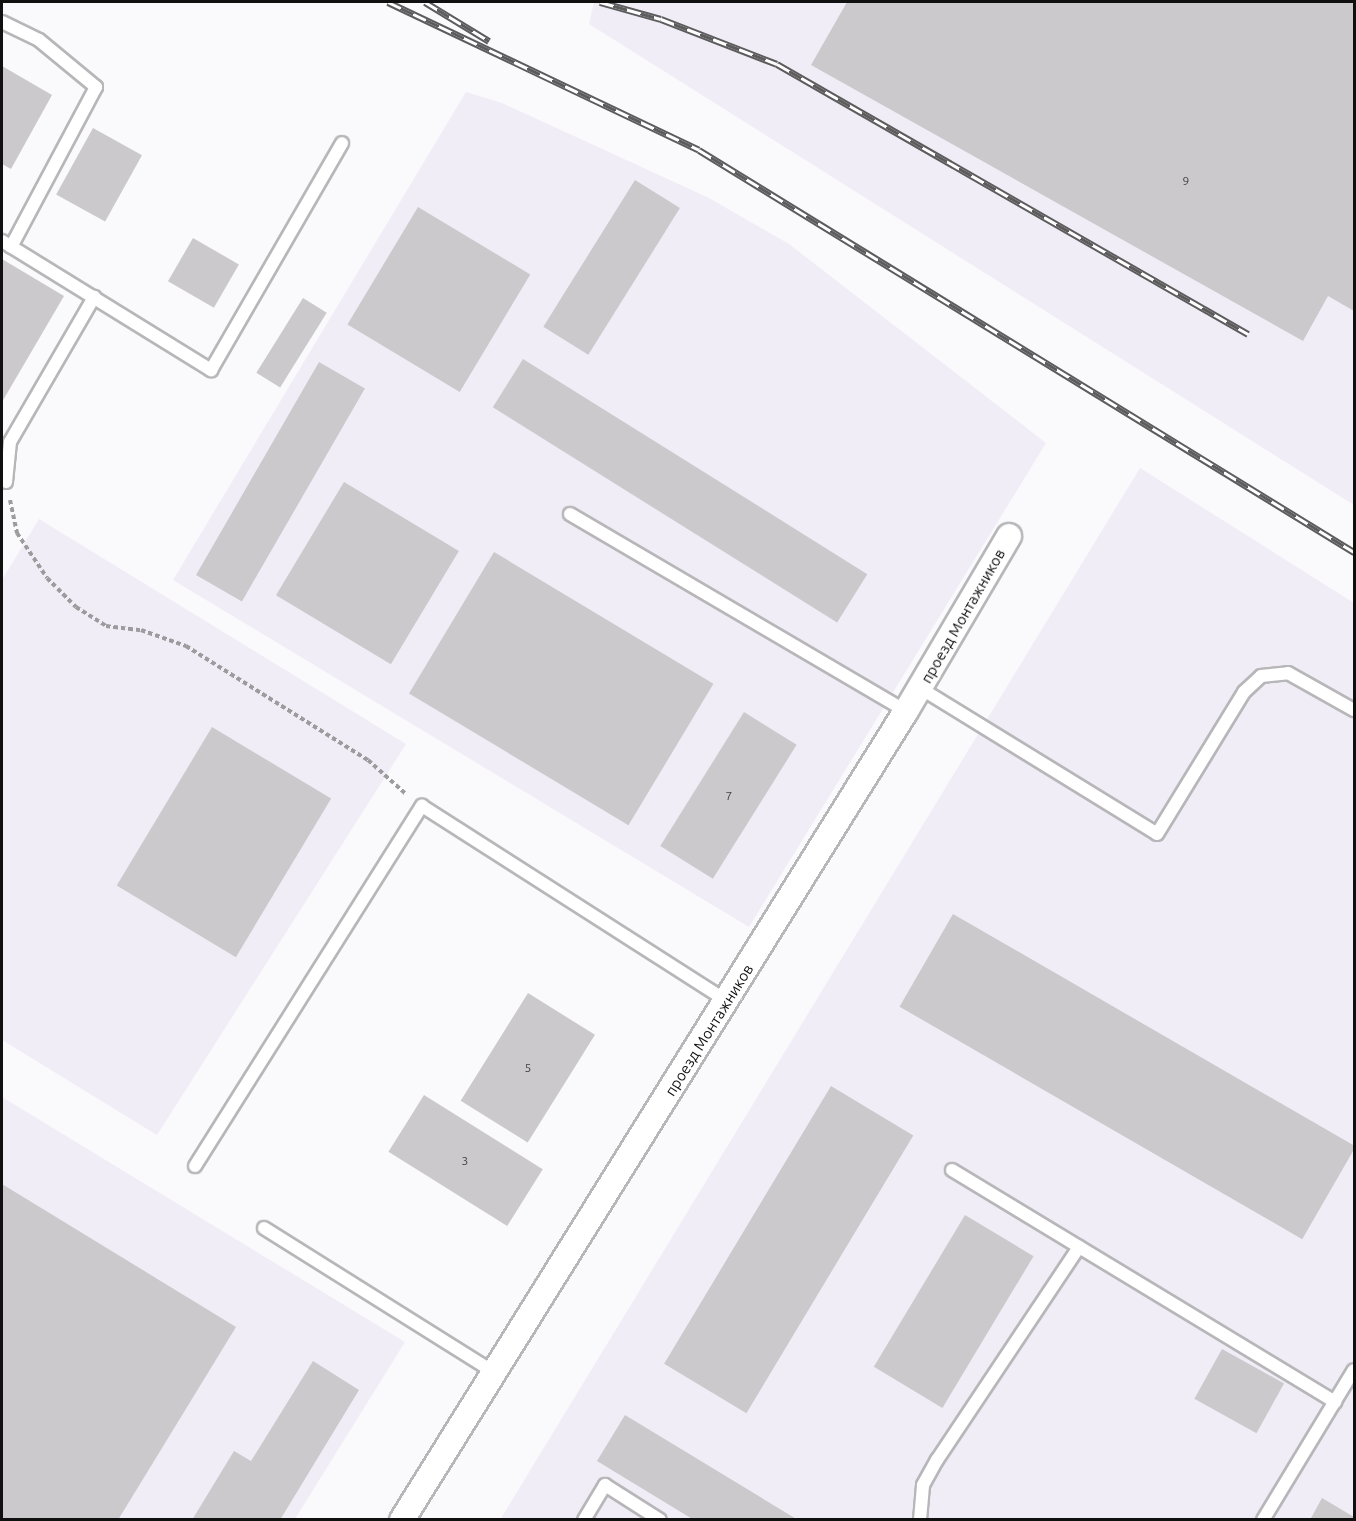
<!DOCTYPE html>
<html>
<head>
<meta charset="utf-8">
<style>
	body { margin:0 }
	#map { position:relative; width:1356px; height:1521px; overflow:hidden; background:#faf9fc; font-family:Ubuntu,sans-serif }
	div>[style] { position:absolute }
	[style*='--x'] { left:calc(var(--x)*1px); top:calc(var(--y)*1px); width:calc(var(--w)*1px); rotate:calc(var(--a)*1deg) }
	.built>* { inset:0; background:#f1edf7 }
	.building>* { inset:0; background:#cbc9cc; transform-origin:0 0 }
	.path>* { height:4px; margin-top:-2px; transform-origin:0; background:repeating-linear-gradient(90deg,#9c9b9d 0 4.5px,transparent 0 7.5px) }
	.roads { filter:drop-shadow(2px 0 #b7b6b9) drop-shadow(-2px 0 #b7b6b9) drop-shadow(0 2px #b7b6b9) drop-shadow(0 -2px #b7b6b9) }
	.service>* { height:12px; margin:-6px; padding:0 6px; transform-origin:6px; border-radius:6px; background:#fff }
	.minor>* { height:24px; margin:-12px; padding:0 12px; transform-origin:12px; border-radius:12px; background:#fff }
	.rail>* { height:7px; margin-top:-3.5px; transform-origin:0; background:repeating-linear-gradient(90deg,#fff 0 14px,#5c5c5d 0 28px); box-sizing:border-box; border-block:2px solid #5c5c5d }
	span { translate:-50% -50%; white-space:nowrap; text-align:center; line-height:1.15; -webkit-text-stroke:4.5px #fff; paint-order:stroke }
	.number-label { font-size:12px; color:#3f3e40 }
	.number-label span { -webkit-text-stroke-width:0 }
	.street-label { font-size:15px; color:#101011 }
	.frame { position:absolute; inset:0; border:3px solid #101011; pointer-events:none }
</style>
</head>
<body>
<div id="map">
	<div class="built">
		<div style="clip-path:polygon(594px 2px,1354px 2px,1354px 505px,589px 24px)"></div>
		<div style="clip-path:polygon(466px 92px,502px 103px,709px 198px,789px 244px,1046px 443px,749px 927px,173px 580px)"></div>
		<div style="clip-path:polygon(1140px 468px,1354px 603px,1354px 1519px,500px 1520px)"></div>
		<div style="clip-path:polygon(39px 519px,406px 744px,157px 1135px,2px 1040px,2px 580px)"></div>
		<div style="clip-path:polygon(2px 1097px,405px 1342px,295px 1519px,2px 1519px)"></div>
	</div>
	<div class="building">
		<div style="clip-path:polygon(847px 2px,1354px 2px,1354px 311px,1328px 296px,1303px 341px,811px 65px)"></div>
		<div style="clip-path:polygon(2px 66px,52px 95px,11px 169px,2px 164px)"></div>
		<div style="left:93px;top:128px;width:56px;height:76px;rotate:29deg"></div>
		<div style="left:635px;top:180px;width:53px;height:173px;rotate:32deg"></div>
		<div style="left:418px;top:207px;width:131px;height:137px;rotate:31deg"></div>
		<div style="left:193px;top:238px;width:53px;height:50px;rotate:30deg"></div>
		<div style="clip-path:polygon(2px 259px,64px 296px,2px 402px)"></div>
		<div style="left:303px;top:298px;width:28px;height:88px;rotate:32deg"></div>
		<div style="left:523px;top:359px;width:406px;height:57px;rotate:32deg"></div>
		<div style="left:319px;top:362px;width:53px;height:246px;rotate:30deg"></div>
		<div style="left:344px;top:482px;width:134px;height:132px;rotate:31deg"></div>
		<div style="left:494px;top:552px;width:256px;height:165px;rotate:31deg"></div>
		<div style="left:744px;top:712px;width:62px;height:158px;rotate:32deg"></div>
		<div style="left:212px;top:727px;width:139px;height:185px;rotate:31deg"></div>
		<div style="left:953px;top:914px;width:465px;height:107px;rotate:30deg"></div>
		<div style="left:528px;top:993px;width:79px;height:127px;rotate:32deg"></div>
		<div style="left:831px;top:1086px;width:96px;height:324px;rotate:31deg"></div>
		<div style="left:424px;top:1095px;width:140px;height:67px;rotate:32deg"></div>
		<div style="clip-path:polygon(2px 1184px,236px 1327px,118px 1520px,2px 1520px)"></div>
		<div style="left:965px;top:1215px;width:80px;height:177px;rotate:31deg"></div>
		<div style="left:1222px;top:1349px;width:71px;height:57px;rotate:29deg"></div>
		<div style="clip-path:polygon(313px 1361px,359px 1390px,280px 1520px,192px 1520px,234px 1451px,251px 1461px)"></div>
		<div style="clip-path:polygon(625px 1415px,798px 1520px,694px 1520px,597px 1461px)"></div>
		<div style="clip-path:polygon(1322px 1498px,1354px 1517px,1354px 1520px,1310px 1520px)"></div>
	</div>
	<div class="path">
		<div style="--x:10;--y:500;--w:34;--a:78"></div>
		<div style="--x:17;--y:533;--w:54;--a:56.3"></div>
		<div style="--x:47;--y:578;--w:41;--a:45"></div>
		<div style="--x:76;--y:607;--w:36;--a:32"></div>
		<div style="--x:106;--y:626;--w:35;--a:7"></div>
		<div style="--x:141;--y:630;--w:48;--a:19.6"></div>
		<div style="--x:186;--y:646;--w:215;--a:32.1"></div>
		<div style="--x:368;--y:760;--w:52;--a:41.9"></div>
	</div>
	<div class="roads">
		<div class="service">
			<div style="--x:2;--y:22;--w:41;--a:25.9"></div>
			<div style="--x:39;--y:40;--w:74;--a:39.5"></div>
			<div style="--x:96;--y:87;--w:181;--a:118"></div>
			<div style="--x:2;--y:241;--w:246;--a:31.7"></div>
			<div style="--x:211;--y:370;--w:262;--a:-60"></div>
			<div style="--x:6;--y:482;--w:40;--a:-84.3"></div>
			<div style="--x:10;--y:442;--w:168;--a:-59.9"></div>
			<div style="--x:570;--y:514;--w:389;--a:30.4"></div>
			<div style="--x:920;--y:688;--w:278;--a:31.6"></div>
			<div style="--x:1157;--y:834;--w:167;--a:-58.5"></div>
			<div style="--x:1244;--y:692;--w:23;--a:-43"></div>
			<div style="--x:1261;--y:676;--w:27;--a:-6"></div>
			<div style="--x:1288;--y:673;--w:76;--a:29.3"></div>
			<div style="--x:195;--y:1166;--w:426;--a:-57.8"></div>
			<div style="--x:422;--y:806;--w:362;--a:32.6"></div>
			<div style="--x:952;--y:1170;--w:448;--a:31.2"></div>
			<div style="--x:264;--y:1228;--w:273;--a:32.1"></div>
			<div style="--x:584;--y:1520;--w:41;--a:-59"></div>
			<div style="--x:605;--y:1485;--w:65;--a:32.5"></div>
			<div style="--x:920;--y:1520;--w:35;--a:-85"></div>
			<div style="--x:923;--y:1485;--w:29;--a:-61"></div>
			<div style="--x:937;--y:1460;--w:256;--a:-56.3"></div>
			<div style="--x:1263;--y:1520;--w:175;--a:-58.8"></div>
		</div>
		<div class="minor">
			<div style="--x:402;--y:1520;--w:953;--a:-58.08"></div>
			<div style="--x:906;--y:711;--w:203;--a:-59.5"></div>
		</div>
	</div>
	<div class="rail">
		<div style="--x:388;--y:2;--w:344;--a:25.4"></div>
		<div style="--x:699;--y:150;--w:769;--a:31.54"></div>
		<div style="--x:425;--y:2;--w:75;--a:31.4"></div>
		<div style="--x:600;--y:2;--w:63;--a:15.6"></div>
		<div style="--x:661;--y:19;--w:124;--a:21.2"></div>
		<div style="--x:777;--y:64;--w:543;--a:29.82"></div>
	</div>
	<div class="number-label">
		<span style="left:1186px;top:181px">9</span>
		<span style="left:729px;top:796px">7</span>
		<span style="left:528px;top:1068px">5</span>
		<span style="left:465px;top:1161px">3</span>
	</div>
	<div class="street-label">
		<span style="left:963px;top:616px;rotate:-60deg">проезд Монтажников</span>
		<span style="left:709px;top:1030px;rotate:-58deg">проезд Монтажников</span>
	</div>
	<div class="frame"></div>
</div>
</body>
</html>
